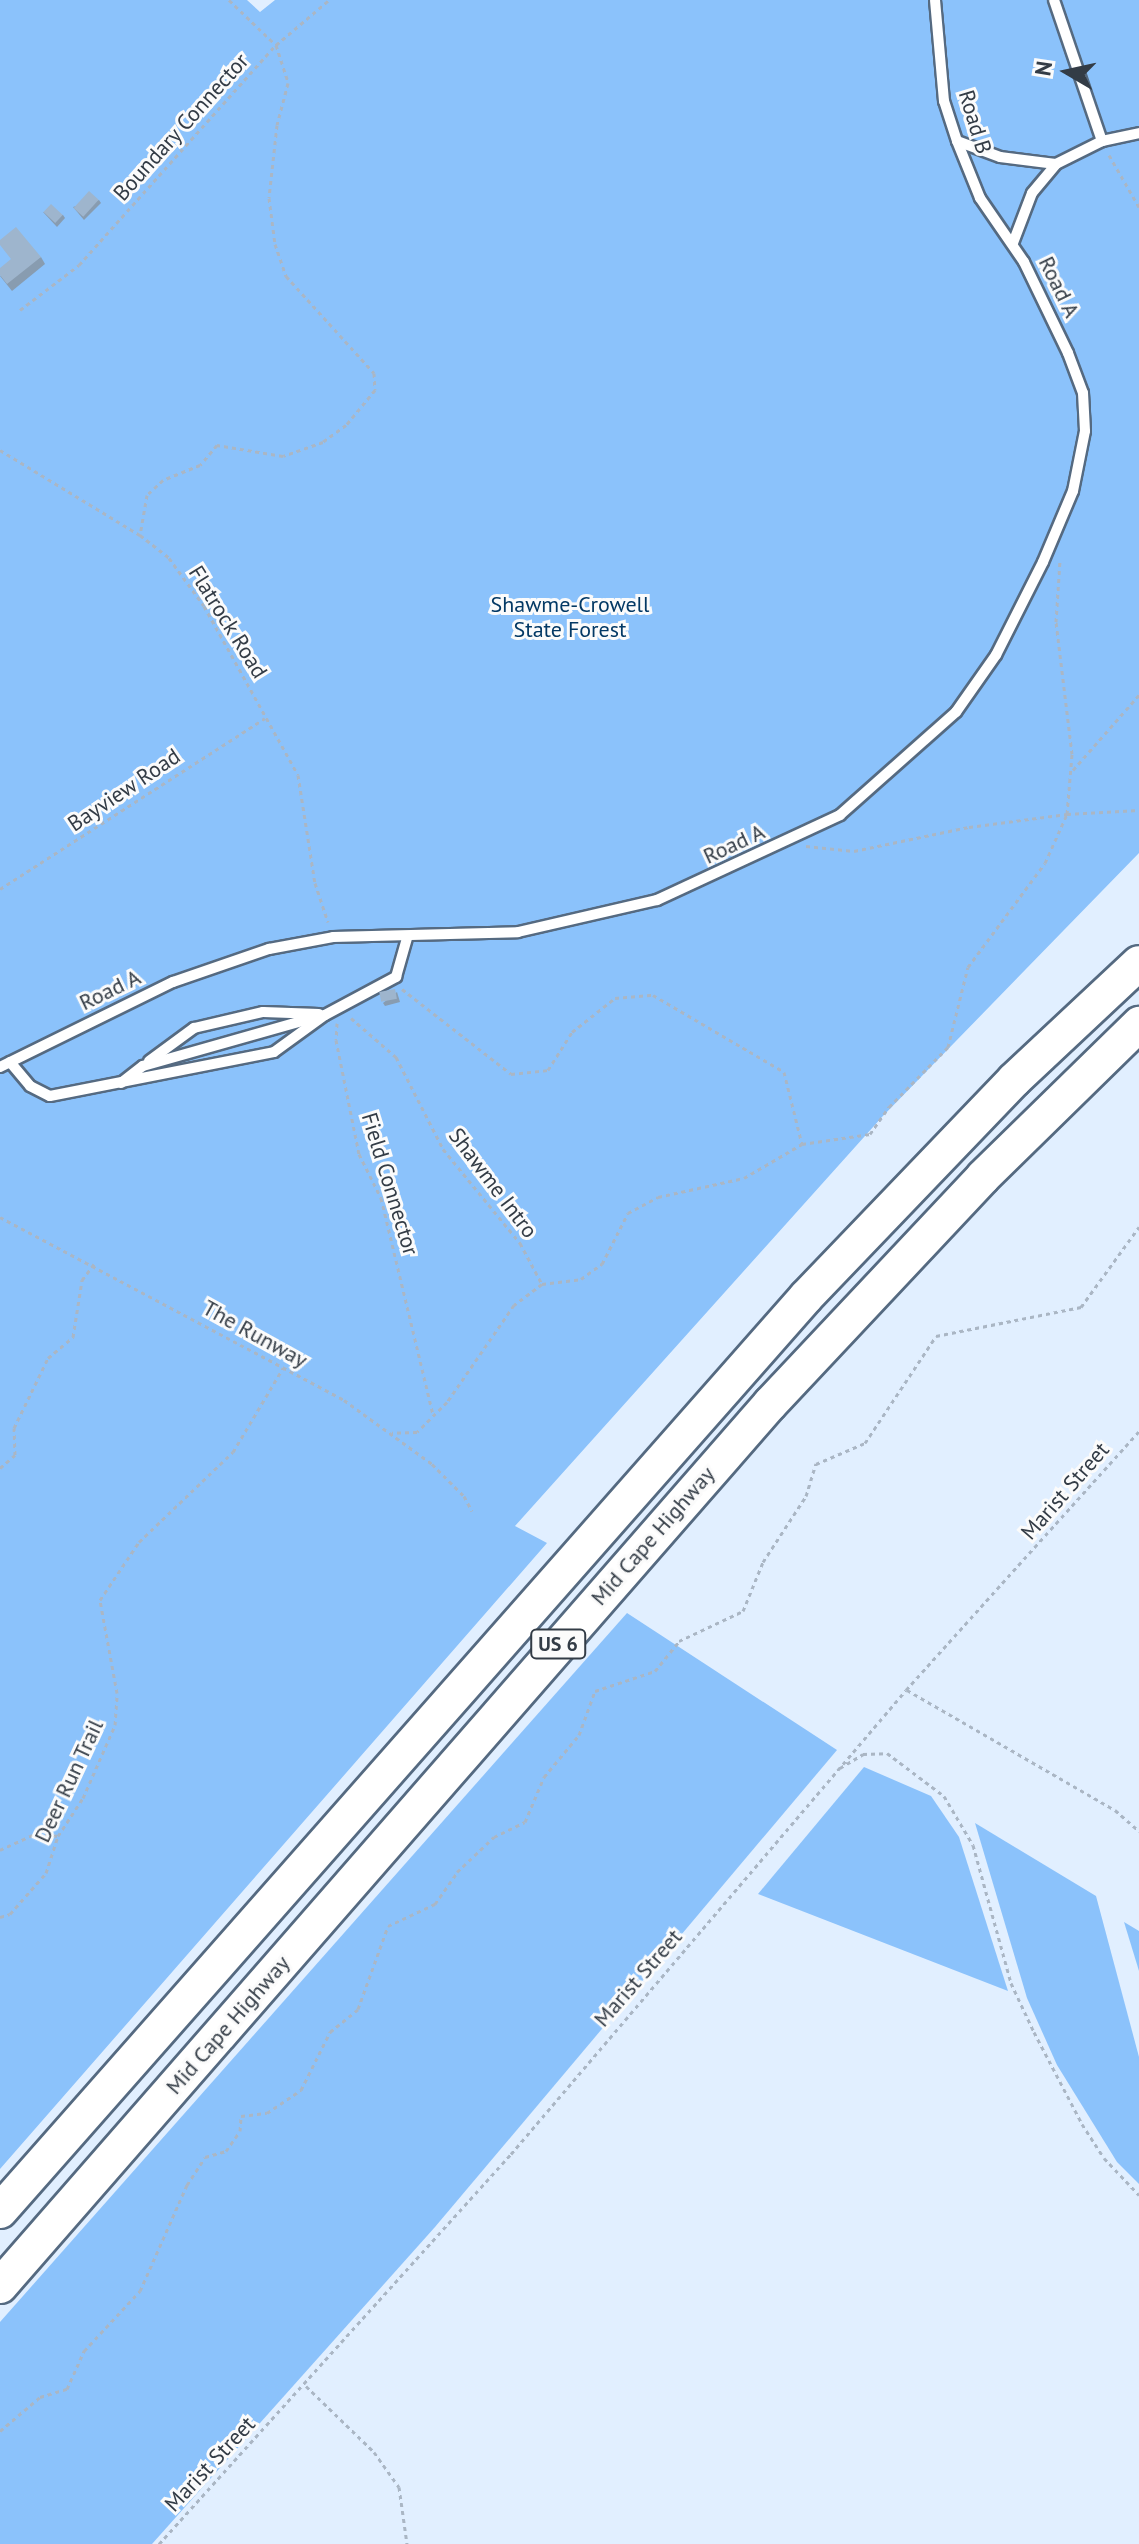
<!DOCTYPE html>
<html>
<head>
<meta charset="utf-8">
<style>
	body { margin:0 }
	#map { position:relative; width:1139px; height:2544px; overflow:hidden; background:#e1efff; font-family:"PT Sans",sans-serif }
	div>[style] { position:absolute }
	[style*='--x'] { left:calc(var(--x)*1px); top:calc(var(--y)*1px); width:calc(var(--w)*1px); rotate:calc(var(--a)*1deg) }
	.forest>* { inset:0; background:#8bc2fb }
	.path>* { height:3px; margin-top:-1.5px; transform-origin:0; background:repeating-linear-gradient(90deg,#aab6c4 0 4px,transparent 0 8px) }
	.roads { filter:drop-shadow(2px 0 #556a81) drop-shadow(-2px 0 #556a81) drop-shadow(0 2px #556a81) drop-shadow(0 -2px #556a81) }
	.lane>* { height:10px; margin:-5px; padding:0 5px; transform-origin:5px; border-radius:5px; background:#fff }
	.highway>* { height:34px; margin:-17px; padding:0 17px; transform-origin:17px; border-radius:17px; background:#fff }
	.wall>* { inset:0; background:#889cb0 }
	.building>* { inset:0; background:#9eb5cd; transform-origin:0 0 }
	span { translate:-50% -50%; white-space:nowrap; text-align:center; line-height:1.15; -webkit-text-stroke:6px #fbfbfb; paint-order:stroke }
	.shield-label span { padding:2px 6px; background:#fbfbfb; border:2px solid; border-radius:6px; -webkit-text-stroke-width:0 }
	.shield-label { font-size:20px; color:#333c46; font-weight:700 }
	.street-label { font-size:22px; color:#333c46 }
	.park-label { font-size:22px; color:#033965 }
	.north { position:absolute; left:1027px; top:32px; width:80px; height:80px; -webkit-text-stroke:6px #fbfbfb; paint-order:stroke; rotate:279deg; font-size:22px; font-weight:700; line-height:32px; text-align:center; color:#333c46 }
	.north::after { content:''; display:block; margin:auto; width:28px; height:36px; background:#333c46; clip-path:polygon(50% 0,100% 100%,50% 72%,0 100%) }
</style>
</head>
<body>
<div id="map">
	<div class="forest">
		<div style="clip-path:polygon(0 0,247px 0,260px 12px,275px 0,1139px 0,1139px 853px,882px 1117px,515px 1526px,547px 1543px,0 2169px)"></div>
		<div style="clip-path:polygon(627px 1613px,837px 1750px,435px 2227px,152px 2544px,0 2544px,0 2322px)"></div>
		<div style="clip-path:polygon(864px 1767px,931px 1796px,959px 1837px,1008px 1991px,758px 1894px)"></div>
		<div style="clip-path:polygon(975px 1823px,1096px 1896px,1139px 2057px,1139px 2184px,1117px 2162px,1057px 2065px,1027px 1998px)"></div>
		<div style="clip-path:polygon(1124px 1922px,1139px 1931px,1139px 1971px)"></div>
	</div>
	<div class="path">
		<div style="--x:229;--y:0;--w:65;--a:43.8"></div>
		<div style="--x:276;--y:45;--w:70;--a:-40.3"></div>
		<div style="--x:1109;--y:155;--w:60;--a:60"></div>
		<div style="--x:20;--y:310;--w:74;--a:-37.3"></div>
		<div style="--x:79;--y:265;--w:295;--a:-48.2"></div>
		<div style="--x:276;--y:45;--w:40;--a:72"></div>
		<div style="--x:288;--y:83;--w:43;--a:104.7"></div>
		<div style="--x:277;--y:125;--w:73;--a:96.3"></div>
		<div style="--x:269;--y:198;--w:46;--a:82.6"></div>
		<div style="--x:275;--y:244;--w:34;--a:71"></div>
		<div style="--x:286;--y:276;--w:131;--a:47.8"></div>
		<div style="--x:374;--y:373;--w:17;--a:87"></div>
		<div style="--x:375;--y:390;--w:45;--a:129.6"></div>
		<div style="--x:346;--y:425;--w:29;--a:144"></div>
		<div style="--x:323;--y:442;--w:42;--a:160.7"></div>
		<div style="--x:283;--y:456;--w:67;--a:-170.5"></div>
		<div style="--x:217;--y:445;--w:26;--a:130"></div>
		<div style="--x:200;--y:465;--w:40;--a:158"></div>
		<div style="--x:163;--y:480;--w:22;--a:137"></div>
		<div style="--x:147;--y:495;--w:41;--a:99.9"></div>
		<div style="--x:0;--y:450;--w:164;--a:31.3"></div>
		<div style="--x:140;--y:535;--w:37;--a:38"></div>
		<div style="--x:169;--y:558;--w:59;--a:53.9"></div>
		<div style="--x:204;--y:606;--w:193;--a:60.9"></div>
		<div style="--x:298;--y:775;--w:109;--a:81.1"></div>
		<div style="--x:315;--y:883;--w:41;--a:71.6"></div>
		<div style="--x:1073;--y:770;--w:100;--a:-48.7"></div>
		<div style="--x:806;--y:846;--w:48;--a:5.9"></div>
		<div style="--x:854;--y:851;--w:117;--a:-11.8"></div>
		<div style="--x:969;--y:827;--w:99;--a:-7.6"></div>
		<div style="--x:1067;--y:814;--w:60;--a:-85.2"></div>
		<div style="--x:1072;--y:754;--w:133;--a:-96.9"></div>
		<div style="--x:1056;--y:622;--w:62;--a:-86.3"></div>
		<div style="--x:0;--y:889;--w:315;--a:-32.8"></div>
		<div style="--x:402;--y:989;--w:138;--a:37.9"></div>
		<div style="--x:511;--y:1074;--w:37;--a:-6"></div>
		<div style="--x:548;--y:1070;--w:45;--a:-57.7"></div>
		<div style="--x:572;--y:1032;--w:55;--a:-38.3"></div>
		<div style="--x:615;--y:998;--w:38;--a:-5"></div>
		<div style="--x:653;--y:995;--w:152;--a:30.4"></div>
		<div style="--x:784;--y:1072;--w:74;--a:76"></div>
		<div style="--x:351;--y:1018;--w:60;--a:40.9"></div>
		<div style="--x:396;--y:1057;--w:103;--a:62.9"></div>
		<div style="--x:443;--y:1149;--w:122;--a:50.7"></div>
		<div style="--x:520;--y:1243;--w:47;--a:61.8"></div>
		<div style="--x:542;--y:1284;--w:35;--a:143"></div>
		<div style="--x:514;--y:1305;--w:118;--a:124.6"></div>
		<div style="--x:447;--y:1402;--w:42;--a:135"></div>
		<div style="--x:417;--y:1432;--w:25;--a:178"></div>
		<div style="--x:337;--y:1023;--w:17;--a:93"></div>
		<div style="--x:336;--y:1040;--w:116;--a:78.6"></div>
		<div style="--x:359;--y:1154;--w:49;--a:63.4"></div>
		<div style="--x:381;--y:1198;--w:222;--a:76.5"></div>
		<div style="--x:0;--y:1217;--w:390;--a:28"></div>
		<div style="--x:344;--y:1400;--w:109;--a:36"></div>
		<div style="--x:432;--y:1464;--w:45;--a:45"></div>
		<div style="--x:464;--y:1496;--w:17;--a:62"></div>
		<div style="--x:542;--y:1284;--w:39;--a:-7"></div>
		<div style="--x:581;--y:1279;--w:26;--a:-36"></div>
		<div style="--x:602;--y:1264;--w:57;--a:-63"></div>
		<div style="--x:628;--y:1213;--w:34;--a:-28"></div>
		<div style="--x:658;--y:1197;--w:88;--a:-12.5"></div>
		<div style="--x:744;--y:1178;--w:67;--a:-30.4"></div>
		<div style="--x:802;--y:1144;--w:69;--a:-8.4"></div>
		<div style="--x:870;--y:1134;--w:33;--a:-55"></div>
		<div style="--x:889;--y:1107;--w:84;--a:-45.5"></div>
		<div style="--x:948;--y:1047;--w:82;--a:-76"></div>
		<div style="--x:968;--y:967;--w:129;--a:-53.5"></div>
		<div style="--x:1045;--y:863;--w:54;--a:-65.8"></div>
		<div style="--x:1067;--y:814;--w:72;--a:-3.2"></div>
		<div style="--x:0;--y:1468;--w:20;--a:-41"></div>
		<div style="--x:15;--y:1455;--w:27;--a:-92"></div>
		<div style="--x:14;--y:1428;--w:78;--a:-64.1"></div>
		<div style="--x:48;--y:1358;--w:33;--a:-40"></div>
		<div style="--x:73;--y:1337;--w:58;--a:-81"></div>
		<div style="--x:82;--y:1280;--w:20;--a:-53"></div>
		<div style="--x:907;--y:1690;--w:240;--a:30"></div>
		<div style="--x:1115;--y:1810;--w:32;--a:41"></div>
		<div style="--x:840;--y:1768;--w:27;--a:-31"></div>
		<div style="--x:863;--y:1754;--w:24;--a:-2"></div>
		<div style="--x:887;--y:1753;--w:71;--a:37"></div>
		<div style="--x:944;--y:1796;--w:57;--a:59.4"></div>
		<div style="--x:973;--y:1845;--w:143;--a:74.6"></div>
		<div style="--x:1011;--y:1983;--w:54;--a:64.9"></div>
		<div style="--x:1034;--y:2032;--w:104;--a:62.4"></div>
		<div style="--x:1082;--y:2124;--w:40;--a:57.1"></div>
		<div style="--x:1104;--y:2158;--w:51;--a:46.6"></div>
		<div style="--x:0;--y:1850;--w:41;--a:-24.7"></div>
		<div style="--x:37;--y:1833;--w:21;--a:8"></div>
		<div style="--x:0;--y:1917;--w:10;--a:-17"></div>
		<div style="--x:10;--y:1914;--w:55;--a:-48.7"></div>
		<div style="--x:46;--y:1873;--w:39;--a:-72"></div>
		<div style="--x:58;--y:1836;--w:45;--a:-56.7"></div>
		<div style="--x:83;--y:1798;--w:80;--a:-66.3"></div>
		<div style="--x:115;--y:1725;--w:32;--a:-86"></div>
		<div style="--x:117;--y:1693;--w:95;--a:-100.4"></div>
		<div style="--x:100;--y:1600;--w:70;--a:-56.1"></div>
		<div style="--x:139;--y:1542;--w:130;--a:-43.8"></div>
		<div style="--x:233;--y:1452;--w:98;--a:-59.2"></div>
		<div style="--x:306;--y:2386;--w:95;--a:44.1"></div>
		<div style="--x:374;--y:2452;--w:43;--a:54.5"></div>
		<div style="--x:399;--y:2487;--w:58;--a:82"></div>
		<div style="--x:0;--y:2431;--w:52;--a:-40.4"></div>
		<div style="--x:40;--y:2397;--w:28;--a:-17"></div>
		<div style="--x:67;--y:2389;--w:42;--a:-65.9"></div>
		<div style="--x:84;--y:2351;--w:82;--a:-47"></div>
		<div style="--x:140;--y:2291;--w:116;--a:-66.1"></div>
		<div style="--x:187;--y:2185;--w:33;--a:-57"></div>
		<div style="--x:205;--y:2157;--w:22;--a:-16"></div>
		<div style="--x:226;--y:2151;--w:24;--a:-55"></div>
		<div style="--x:240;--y:2131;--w:15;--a:-86"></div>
		<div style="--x:241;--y:2116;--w:26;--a:-7"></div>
		<div style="--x:267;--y:2113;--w:41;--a:-34.1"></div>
		<div style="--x:301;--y:2090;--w:65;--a:-63.4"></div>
		<div style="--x:330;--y:2032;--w:36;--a:-39"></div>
		<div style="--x:358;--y:2009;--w:88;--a:-70.1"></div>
		<div style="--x:388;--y:1926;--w:52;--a:-25.1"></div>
		<div style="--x:435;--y:1904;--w:39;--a:-55"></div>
		<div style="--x:457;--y:1872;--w:51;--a:-43.4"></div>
		<div style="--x:494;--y:1837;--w:34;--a:-26"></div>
		<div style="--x:525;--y:1822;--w:49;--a:-67.1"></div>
		<div style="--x:544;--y:1777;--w:55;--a:-50.2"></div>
		<div style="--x:579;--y:1735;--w:47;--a:-70"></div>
		<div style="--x:595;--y:1691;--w:63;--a:-18.4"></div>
		<div style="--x:655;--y:1671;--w:38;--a:-51"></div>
		<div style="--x:679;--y:1641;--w:71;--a:-25.1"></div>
		<div style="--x:743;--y:1611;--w:53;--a:-67.8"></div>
		<div style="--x:763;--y:1562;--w:79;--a:-56.9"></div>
		<div style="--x:806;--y:1496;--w:34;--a:-73"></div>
		<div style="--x:816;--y:1464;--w:53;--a:-23.2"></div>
		<div style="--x:865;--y:1443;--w:128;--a:-56.4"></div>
		<div style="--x:936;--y:1336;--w:148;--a:-11.3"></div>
		<div style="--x:1081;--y:1307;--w:99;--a:-54.1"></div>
		<div style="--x:159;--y:2544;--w:525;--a:-47.93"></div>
		<div style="--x:511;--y:2154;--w:609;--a:-49.59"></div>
		<div style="--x:906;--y:1690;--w:348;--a:-48"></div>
	</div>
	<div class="roads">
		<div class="lane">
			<div style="--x:1054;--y:0;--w:149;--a:71.2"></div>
			<div style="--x:957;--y:141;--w:46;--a:20.4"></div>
			<div style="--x:1000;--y:157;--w:56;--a:7.1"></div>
			<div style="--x:1013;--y:243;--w:53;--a:-69.2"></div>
			<div style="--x:1032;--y:193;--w:38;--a:-50"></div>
			<div style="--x:1056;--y:164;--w:51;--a:-26.6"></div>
			<div style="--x:1102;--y:141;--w:38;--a:-12"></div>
			<div style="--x:149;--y:1061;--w:56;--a:-36.3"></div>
			<div style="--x:194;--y:1028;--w:71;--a:-13.1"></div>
			<div style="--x:263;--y:1012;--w:56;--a:2"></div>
			<div style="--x:10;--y:1062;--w:31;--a:50"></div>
			<div style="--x:30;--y:1086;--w:22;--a:27"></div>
			<div style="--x:50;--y:1096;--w:228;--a:-11.1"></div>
			<div style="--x:274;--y:1052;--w:63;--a:-36"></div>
			<div style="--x:325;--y:1015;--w:81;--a:-28.2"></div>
			<div style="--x:396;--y:977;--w:41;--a:-74.2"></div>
			<div style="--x:0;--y:1067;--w:193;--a:-26.2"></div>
			<div style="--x:173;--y:982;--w:102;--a:-19"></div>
			<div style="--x:269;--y:949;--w:65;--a:-10.6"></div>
			<div style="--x:333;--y:937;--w:185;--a:-1.5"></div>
			<div style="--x:518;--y:932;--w:143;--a:-13"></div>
			<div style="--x:657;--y:900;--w:202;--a:-24.9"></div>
			<div style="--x:840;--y:815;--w:155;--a:-41.6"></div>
			<div style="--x:956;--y:712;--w:70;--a:-54.9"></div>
			<div style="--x:996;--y:655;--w:104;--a:-63.2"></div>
			<div style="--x:1043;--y:562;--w:77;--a:-67.1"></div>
			<div style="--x:1073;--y:491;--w:61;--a:-78.7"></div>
			<div style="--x:1085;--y:431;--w:38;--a:-93"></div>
			<div style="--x:1083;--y:393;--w:43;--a:-110.6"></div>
			<div style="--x:1068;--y:353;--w:101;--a:-115.8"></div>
			<div style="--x:1024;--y:262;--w:78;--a:-124.5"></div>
			<div style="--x:980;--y:198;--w:61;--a:-112"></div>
			<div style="--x:957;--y:141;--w:42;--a:-108"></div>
			<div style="--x:944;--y:101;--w:101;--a:-95.1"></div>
			<div style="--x:121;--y:1083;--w:28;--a:-38"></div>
			<div style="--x:143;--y:1066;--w:184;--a:-15.8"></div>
		</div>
		<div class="highway">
			<div style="--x:0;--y:2211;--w:1219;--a:-48.59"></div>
			<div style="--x:806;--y:1297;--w:301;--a:-46.2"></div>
			<div style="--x:1014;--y:1080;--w:171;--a:-43.1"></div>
			<div style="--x:0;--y:2286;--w:1171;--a:-48.88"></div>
			<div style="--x:770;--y:1404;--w:311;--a:-46.8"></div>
			<div style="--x:983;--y:1177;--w:219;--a:-44.4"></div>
		</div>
	</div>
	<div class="wall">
		<div style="clip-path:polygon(99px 200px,101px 203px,84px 220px,73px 207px)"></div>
		<div style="clip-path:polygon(43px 212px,63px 215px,65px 218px,57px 227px)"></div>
		<div style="clip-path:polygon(41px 257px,45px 264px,12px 291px,0 276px)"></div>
		<div style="clip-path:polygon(397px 992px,400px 1002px,385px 1006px,383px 1003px)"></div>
	</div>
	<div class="building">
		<div style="left:89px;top:191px;width:13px;height:23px;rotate:42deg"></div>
		<div style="left:51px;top:204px;width:16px;height:11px;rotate:43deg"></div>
		<div style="clip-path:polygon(16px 227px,41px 257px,7px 284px,0 275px,0 268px,11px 259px,0 245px,0 240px)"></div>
		<div style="left:395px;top:989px;width:10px;height:16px;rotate:79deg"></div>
	</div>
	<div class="shield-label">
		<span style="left:558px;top:1644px">US 6</span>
	</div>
	<div class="street-label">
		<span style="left:975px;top:122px;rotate:73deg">Road B</span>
		<span style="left:181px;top:127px;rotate:-48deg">Boundary Connector</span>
		<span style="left:1059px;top:287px;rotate:64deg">Road A</span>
		<span style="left:228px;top:622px;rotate:58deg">Flatrock Road</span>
		<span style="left:124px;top:790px;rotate:-34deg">Bayview Road</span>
		<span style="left:734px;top:844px;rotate:-25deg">Road A</span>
		<span style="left:110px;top:990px;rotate:-26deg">Road A</span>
		<span style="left:493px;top:1183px;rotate:53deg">Shawme Intro</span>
		<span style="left:390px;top:1184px;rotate:73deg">Field Connector</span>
		<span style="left:255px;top:1334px;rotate:29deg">The Runway</span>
		<span style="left:1065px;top:1491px;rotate:-49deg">Marist Street</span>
		<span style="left:653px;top:1536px;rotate:-49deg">Mid Cape Highway</span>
		<span style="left:69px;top:1781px;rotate:-65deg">Deer Run Trail</span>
		<span style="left:638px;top:1978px;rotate:-49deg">Marist Street</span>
		<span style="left:228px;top:2025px;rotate:-49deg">Mid Cape Highway</span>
		<span style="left:210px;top:2464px;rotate:-47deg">Marist Street</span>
	</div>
	<div class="park-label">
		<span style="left:570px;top:617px">Shawme-Crowell<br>State Forest</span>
	</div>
	<div class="north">N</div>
</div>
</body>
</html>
